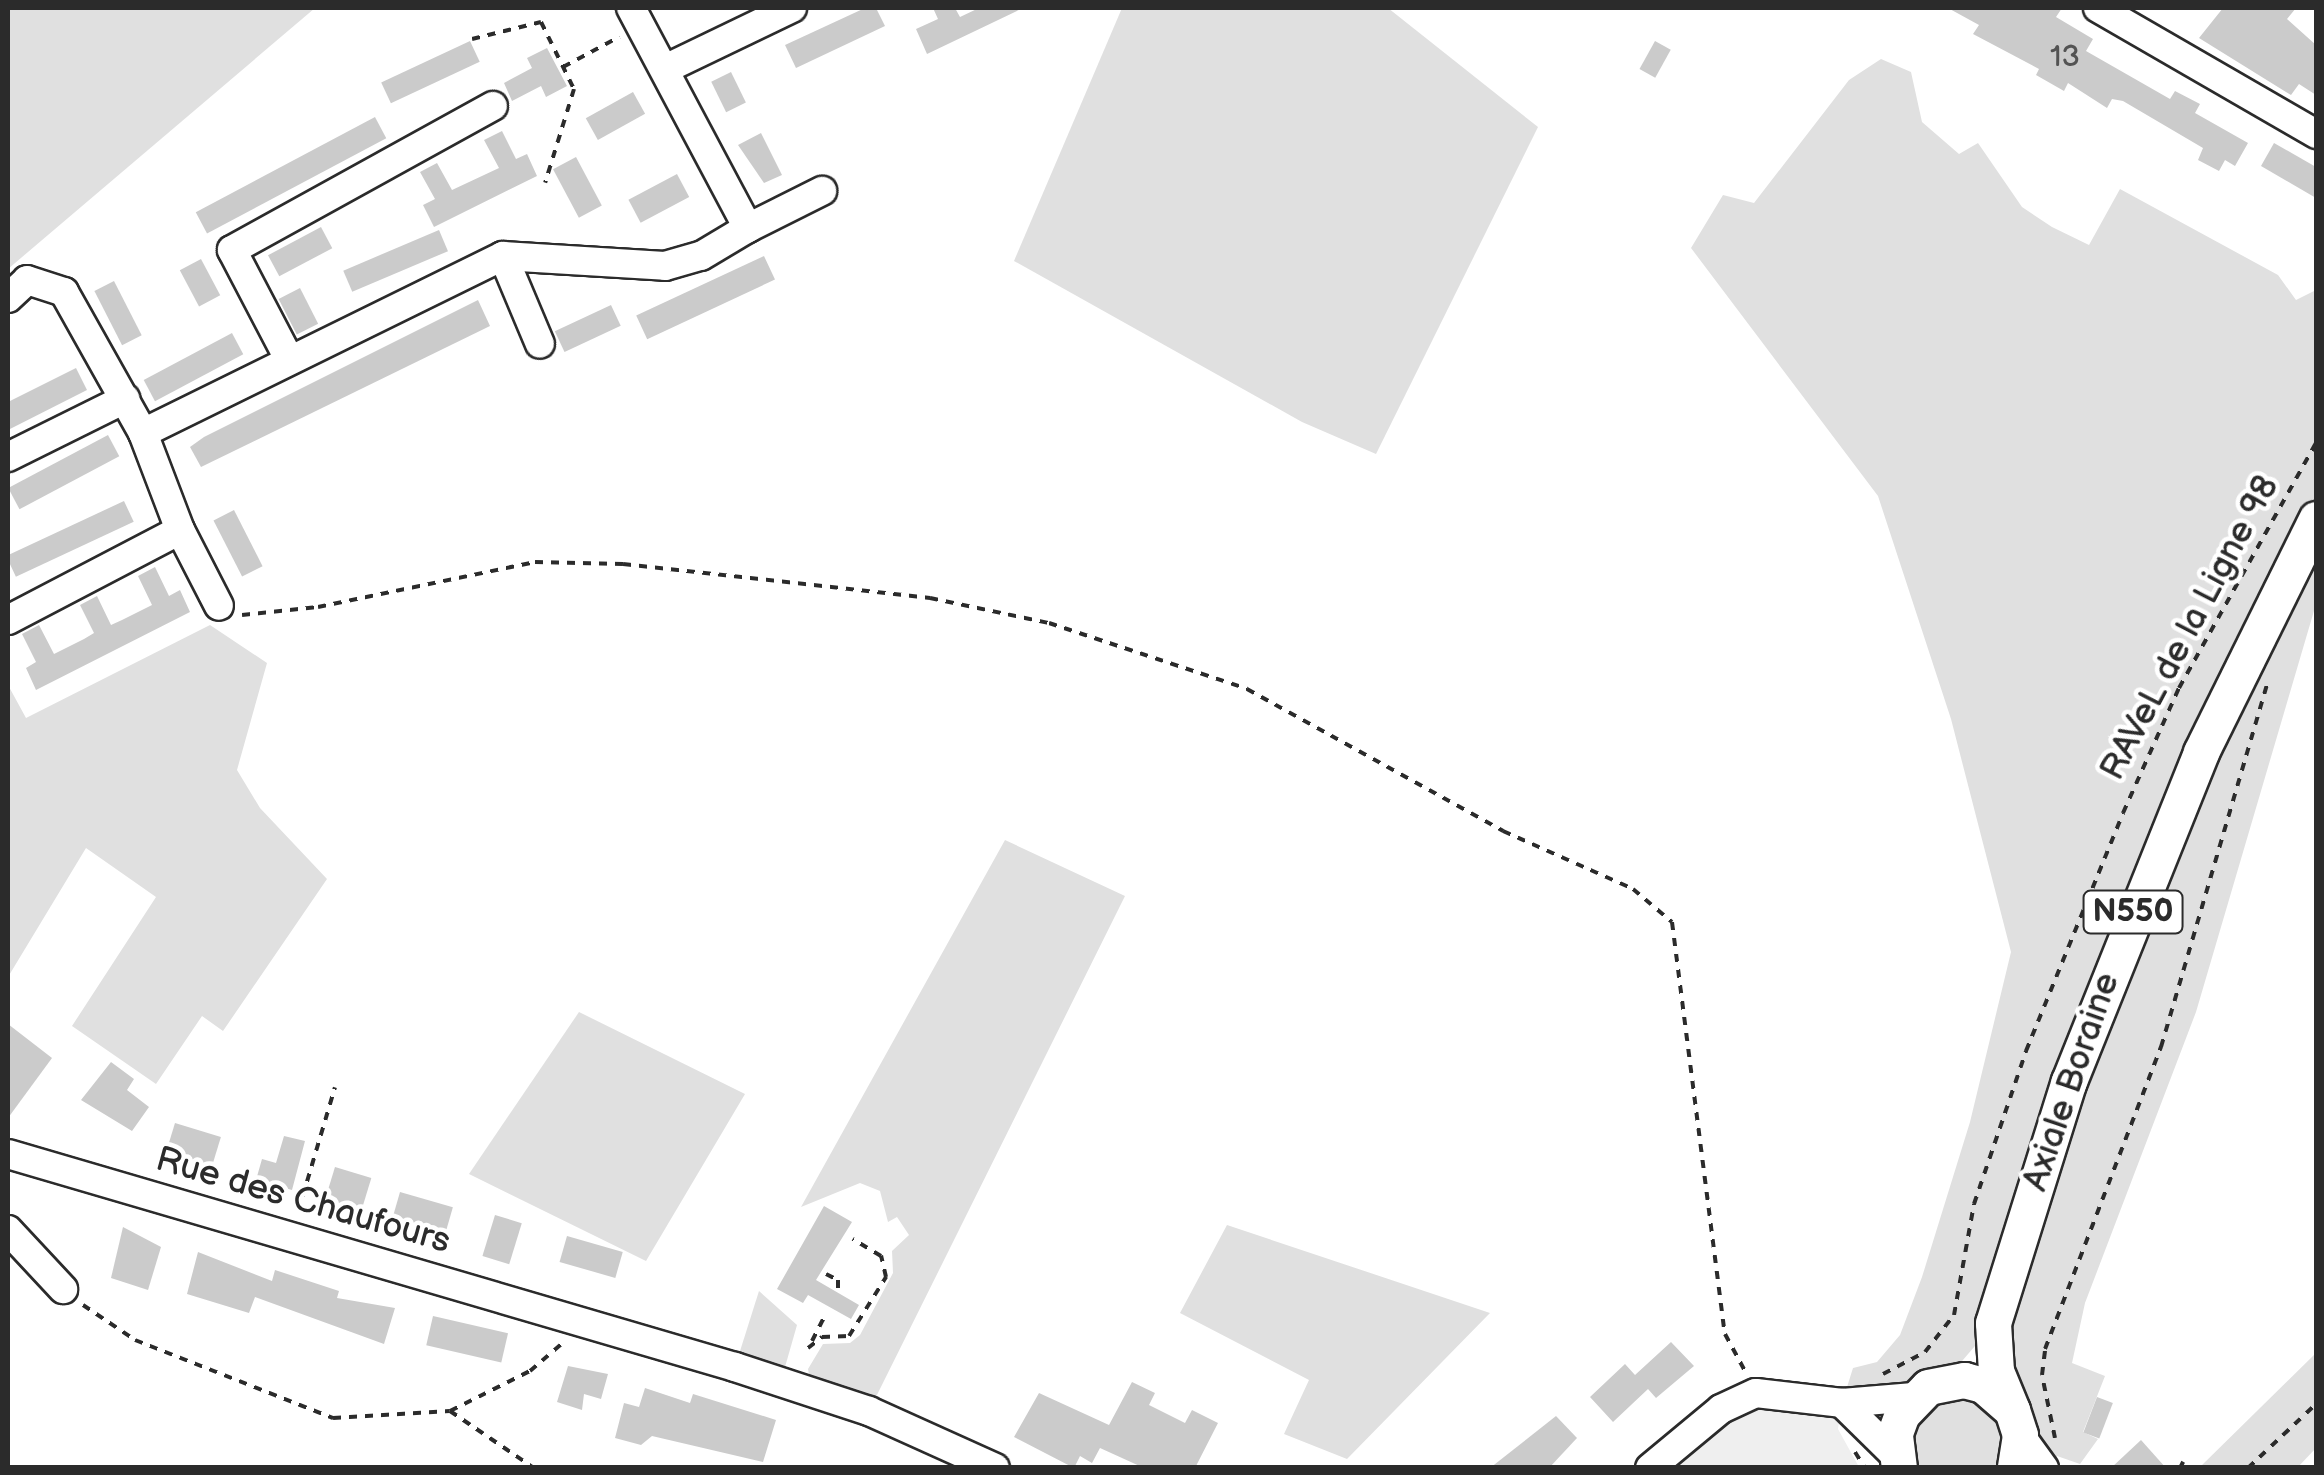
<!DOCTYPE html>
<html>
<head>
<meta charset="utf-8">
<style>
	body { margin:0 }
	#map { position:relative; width:2324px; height:1475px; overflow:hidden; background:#fff; font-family:"Balsamiq Sans",sans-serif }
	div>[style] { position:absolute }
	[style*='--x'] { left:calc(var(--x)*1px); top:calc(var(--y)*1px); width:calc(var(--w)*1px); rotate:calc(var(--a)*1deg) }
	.built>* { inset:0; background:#efefef }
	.green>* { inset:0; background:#e0e0e0 }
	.building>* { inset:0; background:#cbcbcb; transform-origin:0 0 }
	.path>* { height:4px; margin-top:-2px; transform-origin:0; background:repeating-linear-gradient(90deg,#2b2b2b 0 8px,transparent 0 16px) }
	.roads { filter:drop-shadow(2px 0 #2b2b2b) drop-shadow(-2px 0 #2b2b2b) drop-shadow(0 2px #2b2b2b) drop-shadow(0 -2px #2b2b2b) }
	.minor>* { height:28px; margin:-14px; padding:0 14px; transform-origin:14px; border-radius:14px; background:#fff }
	.major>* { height:35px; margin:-17.5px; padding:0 17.5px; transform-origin:17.5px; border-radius:17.5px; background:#fff }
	span { translate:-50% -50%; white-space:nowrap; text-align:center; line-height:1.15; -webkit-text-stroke:9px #fff; paint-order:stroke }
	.number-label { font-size:30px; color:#535353 }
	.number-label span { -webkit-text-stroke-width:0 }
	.shield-label span { padding:2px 8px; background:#fff; border:2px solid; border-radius:8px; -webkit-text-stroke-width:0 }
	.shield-label { font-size:32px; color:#2b2b2b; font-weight:700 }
	.street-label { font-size:35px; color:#2b2b2b }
	.frame { position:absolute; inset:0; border:10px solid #2b2b2b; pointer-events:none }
</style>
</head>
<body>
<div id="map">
	<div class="built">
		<div style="clip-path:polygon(1737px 1399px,1842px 1403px,1838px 1429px,1859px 1467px,1650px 1468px)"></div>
	</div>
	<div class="green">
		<div style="clip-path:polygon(8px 8px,315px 8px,8px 269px)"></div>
		<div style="clip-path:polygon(1122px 8px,1388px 8px,1538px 127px,1376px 454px,1302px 422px,1014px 261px)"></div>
		<div style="clip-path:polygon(1881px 59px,1911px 72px,1922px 122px,1959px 154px,1978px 143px,2022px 207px,2052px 227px,2089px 245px,2120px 189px,2278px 275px,2296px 300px,2316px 290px,2316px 604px,2196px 1012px,2085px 1303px,2072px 1363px,2105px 1376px,2083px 1432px,2098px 1439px,2080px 1464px,2057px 1456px,2057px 1467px,2044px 1467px,1992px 1326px,1945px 1381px,1842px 1403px,1853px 1368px,1877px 1362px,1900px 1335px,1922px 1277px,1970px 1122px,2011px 952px,1951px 719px,1878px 496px,1691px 248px,1723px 195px,1754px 203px,1849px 80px)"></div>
		<div style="clip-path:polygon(210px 625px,267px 663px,237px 770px,260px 808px,327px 879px,223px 1031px,202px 1016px,156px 1084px,72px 1026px,156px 897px,86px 848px,8px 977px,8px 685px,26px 718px)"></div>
		<div style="clip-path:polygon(1005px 840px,1125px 896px,869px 1411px,812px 1392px,808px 1369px,823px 1344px,850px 1343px,860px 1335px,893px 1273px,892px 1251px,909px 1235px,897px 1217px,888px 1222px,880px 1191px,860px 1183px,801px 1207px)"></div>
		<div style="clip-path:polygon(579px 1012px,745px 1094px,646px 1261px,469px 1174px)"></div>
		<div style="clip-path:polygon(1227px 1225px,1490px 1313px,1347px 1459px,1284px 1434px,1309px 1380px,1180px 1313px)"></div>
		<div style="clip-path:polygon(759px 1291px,797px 1325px,781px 1381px,735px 1367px)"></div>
		<div style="clip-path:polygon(2316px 1353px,2316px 1448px,2298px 1467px,2200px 1467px)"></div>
		<div style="clip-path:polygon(1942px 1400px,1971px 1400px,1997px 1419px,2003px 1434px,1998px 1467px,1916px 1467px,1911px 1431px)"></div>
	</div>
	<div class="building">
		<div style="clip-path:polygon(865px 8px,876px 8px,885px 26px,796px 68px,785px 45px)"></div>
		<div style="clip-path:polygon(933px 8px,955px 8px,960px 17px,979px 8px,1023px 8px,927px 54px,916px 29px,938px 19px)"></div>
		<div style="clip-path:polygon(1948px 8px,2062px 8px,2056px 17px,2093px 39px,2086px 51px,2170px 99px,2175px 91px,2200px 104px,2195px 113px,2248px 143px,2235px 166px,2225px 160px,2219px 171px,2198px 160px,2203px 148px,2123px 101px,2112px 99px,2107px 108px,2068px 83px,2064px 91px,2036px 75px,2039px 69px,1973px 34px,1979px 25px)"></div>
		<div style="clip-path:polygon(2223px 8px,2296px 8px,2287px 19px,2316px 45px,2316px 95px,2299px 84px,2291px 95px,2199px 38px)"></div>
		<div style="left:470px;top:41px;width:23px;height:98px;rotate:65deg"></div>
		<div style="left:1655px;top:41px;width:18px;height:32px;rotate:29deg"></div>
		<div style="clip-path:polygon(547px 48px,567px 86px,546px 97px,541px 86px,512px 101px,504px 83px,532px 68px,527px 58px)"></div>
		<div style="left:731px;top:72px;width:34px;height:22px;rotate:64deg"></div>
		<div style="left:633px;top:92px;width:25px;height:54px;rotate:61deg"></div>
		<div style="left:375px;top:117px;width:24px;height:203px;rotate:62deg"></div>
		<div style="clip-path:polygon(502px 131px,516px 159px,527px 154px,537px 176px,434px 227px,423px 205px,435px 199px,420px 172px,437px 163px,452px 190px,499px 168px,484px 140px)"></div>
		<div style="clip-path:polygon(761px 133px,782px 175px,764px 183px,738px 145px)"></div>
		<div style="clip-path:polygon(2274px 143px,2316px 167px,2316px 198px,2261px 166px)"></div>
		<div style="left:576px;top:157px;width:55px;height:26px;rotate:62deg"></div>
		<div style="left:677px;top:174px;width:26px;height:55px;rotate:62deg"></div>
		<div style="left:321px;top:227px;width:24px;height:60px;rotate:62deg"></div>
		<div style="left:439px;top:230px;width:23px;height:104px;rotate:67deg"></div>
		<div style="left:764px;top:256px;width:26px;height:141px;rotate:65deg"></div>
		<div style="left:201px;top:259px;width:41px;height:24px;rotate:62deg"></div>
		<div style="left:114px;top:281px;width:61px;height:22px;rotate:63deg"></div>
		<div style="left:300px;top:288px;width:40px;height:24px;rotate:63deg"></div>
		<div style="clip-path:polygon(478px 300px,490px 326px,201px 467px,190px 447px,204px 437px)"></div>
		<div style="left:611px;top:305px;width:23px;height:62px;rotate:65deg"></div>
		<div style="left:232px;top:333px;width:24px;height:100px;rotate:62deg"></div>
		<div style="clip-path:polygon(76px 368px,87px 390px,8px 430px,8px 402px)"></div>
		<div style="left:108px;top:435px;width:24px;height:113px;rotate:62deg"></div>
		<div style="left:124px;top:501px;width:23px;height:130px;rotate:65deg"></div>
		<div style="left:234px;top:510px;width:63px;height:23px;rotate:63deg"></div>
		<div style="clip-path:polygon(155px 567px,169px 596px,180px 590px,190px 612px,36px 690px,26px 668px,36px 662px,22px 634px,39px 625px,54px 654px,84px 639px,94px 633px,80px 605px,97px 596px,111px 625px,122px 620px,152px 605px,138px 576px)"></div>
		<div style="clip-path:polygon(8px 1024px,52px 1058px,8px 1118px)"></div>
		<div style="clip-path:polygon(111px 1062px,134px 1079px,127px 1090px,149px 1107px,132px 1131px,81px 1100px)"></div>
		<div style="left:175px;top:1123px;width:48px;height:35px;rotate:17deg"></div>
		<div style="clip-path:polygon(284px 1136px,305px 1141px,292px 1190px,256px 1180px,262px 1159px,276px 1163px)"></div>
		<div style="left:335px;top:1167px;width:38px;height:35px;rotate:17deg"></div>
		<div style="left:400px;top:1192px;width:55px;height:30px;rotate:16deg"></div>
		<div style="clip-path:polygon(824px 1206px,852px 1222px,816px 1280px,859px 1305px,851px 1319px,808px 1295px,803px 1303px,777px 1289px)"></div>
		<div style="left:495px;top:1215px;width:28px;height:43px;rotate:17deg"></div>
		<div style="clip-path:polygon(123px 1227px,161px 1247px,148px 1290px,111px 1278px)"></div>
		<div style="left:567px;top:1236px;width:58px;height:27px;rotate:16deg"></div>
		<div style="clip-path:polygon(198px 1252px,272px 1281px,275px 1270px,339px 1291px,337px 1298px,395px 1308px,384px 1344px,255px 1297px,249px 1313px,187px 1294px)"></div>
		<div style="left:433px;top:1316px;width:77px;height:30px;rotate:13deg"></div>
		<div style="clip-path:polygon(1671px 1342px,1694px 1366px,1656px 1398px,1648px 1389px,1613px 1422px,1590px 1397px,1625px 1364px,1635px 1375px)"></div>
		<div style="clip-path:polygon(568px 1366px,608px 1374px,601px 1399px,584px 1394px,582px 1410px,557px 1402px)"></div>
		<div style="clip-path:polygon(1132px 1382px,1155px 1393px,1149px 1405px,1185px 1423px,1192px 1410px,1218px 1423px,1195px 1468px,1144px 1468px,1100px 1448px,1092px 1463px,1080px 1456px,1074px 1468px,1014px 1437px,1039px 1393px,1109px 1425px)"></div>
		<div style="clip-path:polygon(645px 1388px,690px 1403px,693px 1394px,776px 1420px,763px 1462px,652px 1436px,641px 1445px,615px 1438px,624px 1403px,639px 1407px)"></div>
		<div style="left:2097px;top:1397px;width:17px;height:38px;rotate:21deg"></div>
		<div style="clip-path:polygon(1556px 1416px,1577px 1438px,1549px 1468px,1490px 1468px)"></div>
		<div style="clip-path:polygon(2141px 1440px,2166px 1468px,2111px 1468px)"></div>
	</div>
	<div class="path">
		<div style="--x:472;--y:39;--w:71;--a:-13.8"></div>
		<div style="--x:541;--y:22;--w:75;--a:63.8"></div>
		<div style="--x:574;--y:89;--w:98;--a:107.1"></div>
		<div style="--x:563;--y:67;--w:64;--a:-28.2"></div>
		<div style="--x:242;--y:615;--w:76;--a:-6"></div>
		<div style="--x:318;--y:607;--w:222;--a:-11.7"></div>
		<div style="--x:535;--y:562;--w:88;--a:1.3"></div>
		<div style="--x:623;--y:564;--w:309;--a:6.3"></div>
		<div style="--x:930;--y:598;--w:122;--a:11.9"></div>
		<div style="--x:1049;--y:623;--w:209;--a:18.4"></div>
		<div style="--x:1247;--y:689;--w:293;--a:29"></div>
		<div style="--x:1503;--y:831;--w:142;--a:24"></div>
		<div style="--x:1633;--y:889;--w:51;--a:40.2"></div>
		<div style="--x:1672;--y:922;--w:415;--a:82.7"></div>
		<div style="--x:1725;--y:1334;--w:42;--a:61.6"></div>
		<div style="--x:298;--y:1212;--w:130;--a:-73.5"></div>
		<div style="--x:826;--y:1274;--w:13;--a:27"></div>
		<div style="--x:838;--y:1280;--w:13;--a:90"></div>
		<div style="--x:83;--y:1305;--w:63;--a:33.9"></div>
		<div style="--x:135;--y:1340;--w:213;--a:21.5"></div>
		<div style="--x:333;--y:1418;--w:117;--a:-3.4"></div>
		<div style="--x:450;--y:1411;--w:89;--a:-26.6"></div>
		<div style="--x:530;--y:1371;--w:46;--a:-40.6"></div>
		<div style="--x:812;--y:1341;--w:30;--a:-63"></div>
		<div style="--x:808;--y:1348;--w:18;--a:-38"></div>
		<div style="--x:822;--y:1337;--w:27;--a:-2"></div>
		<div style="--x:849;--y:1336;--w:70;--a:-57.9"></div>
		<div style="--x:886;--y:1277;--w:22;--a:-103"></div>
		<div style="--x:881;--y:1256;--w:33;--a:-149"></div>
		<div style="--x:1883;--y:1374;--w:47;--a:-27.6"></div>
		<div style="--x:1925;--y:1352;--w:47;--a:-51.9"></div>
		<div style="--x:1954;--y:1315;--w:113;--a:-79.8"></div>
		<div style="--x:1974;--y:1204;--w:162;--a:-71.2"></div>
		<div style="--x:2026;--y:1051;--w:257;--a:-67.8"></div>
		<div style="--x:2123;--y:813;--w:137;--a:-65.9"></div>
		<div style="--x:2179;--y:688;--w:281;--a:-60.8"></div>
		<div style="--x:450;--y:1411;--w:102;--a:34.2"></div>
		<div style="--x:2055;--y:1438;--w:64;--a:-101.7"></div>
		<div style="--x:2042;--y:1375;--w:26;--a:-83"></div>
		<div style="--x:2045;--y:1349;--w:324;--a:-69"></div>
		<div style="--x:2161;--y:1047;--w:380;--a:-73.7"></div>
		<div style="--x:1855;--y:1452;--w:19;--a:58"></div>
		<div style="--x:2180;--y:1468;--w:7;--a:-63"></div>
		<div style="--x:2248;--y:1468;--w:93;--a:-43.3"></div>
	</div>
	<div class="roads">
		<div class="minor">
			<div style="--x:2098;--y:8;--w:252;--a:30"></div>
			<div style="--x:665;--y:69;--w:141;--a:-25.7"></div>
			<div style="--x:748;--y:228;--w:83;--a:-26.6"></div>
			<div style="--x:503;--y:256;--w:95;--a:67.2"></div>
			<div style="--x:8;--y:298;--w:26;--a:-43"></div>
			<div style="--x:27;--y:280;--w:39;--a:18"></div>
			<div style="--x:64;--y:292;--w:162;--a:60.7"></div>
			<div style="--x:143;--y:433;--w:401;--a:-26.2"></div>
			<div style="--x:503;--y:256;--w:162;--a:3.5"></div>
			<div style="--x:665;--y:266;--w:37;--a:-16"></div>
			<div style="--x:701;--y:256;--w:55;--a:-30.8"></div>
			<div style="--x:748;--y:228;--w:249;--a:-118"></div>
			<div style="--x:289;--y:359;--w:123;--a:-117.6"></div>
			<div style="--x:232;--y:250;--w:298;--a:-28.9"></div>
			<div style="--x:143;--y:433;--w:104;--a:69.1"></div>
			<div style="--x:180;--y:530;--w:85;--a:62.8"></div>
			<div style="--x:8;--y:457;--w:131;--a:-26.4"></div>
			<div style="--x:8;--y:620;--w:194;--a:-27.6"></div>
			<div style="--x:8;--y:1154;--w:758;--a:16.33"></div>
			<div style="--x:735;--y:1367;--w:141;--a:18.2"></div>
			<div style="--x:869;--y:1411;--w:138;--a:24.3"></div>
			<div style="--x:8;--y:1230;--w:81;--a:47"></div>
			<div style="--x:1842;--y:1403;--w:74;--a:44.5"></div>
			<div style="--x:2020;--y:1435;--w:41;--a:54"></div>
			<div style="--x:1650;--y:1468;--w:92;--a:-39.7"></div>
			<div style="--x:1721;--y:1409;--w:38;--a:-25"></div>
			<div style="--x:1756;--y:1393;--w:87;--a:6.6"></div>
			<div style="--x:1842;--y:1403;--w:72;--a:-4.8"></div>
		</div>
		<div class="major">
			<div style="--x:2012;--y:1410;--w:42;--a:-112.3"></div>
			<div style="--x:1996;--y:1371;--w:48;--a:-93.6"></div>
			<div style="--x:1993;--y:1323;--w:254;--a:-72.6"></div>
			<div style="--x:2069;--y:1081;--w:354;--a:-68.1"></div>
			<div style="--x:2201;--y:752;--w:260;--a:-63.7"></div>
			<div style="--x:1899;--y:1468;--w:35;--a:-97"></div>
			<div style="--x:1895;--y:1433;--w:20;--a:-70"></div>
			<div style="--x:1902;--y:1414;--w:37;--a:-46"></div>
			<div style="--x:1928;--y:1387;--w:37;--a:-11"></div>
			<div style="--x:1964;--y:1380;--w:20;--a:15"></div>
			<div style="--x:1983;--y:1385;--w:38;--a:41"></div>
			<div style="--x:2012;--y:1410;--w:26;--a:72"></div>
			<div style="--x:2020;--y:1435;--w:33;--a:99"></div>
		</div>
	</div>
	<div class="number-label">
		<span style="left:2065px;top:57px">13</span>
	</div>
	<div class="shield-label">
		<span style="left:2133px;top:912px">N550</span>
	</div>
	<div class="street-label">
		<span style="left:2190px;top:628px;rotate:-62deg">RAVeL de la Ligne 98</span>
		<span style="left:2072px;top:1082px;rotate:-71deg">Axiale Boraine</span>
		<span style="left:303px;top:1201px;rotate:16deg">Rue des Chaufours</span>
	</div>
	<div class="frame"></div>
</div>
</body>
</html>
